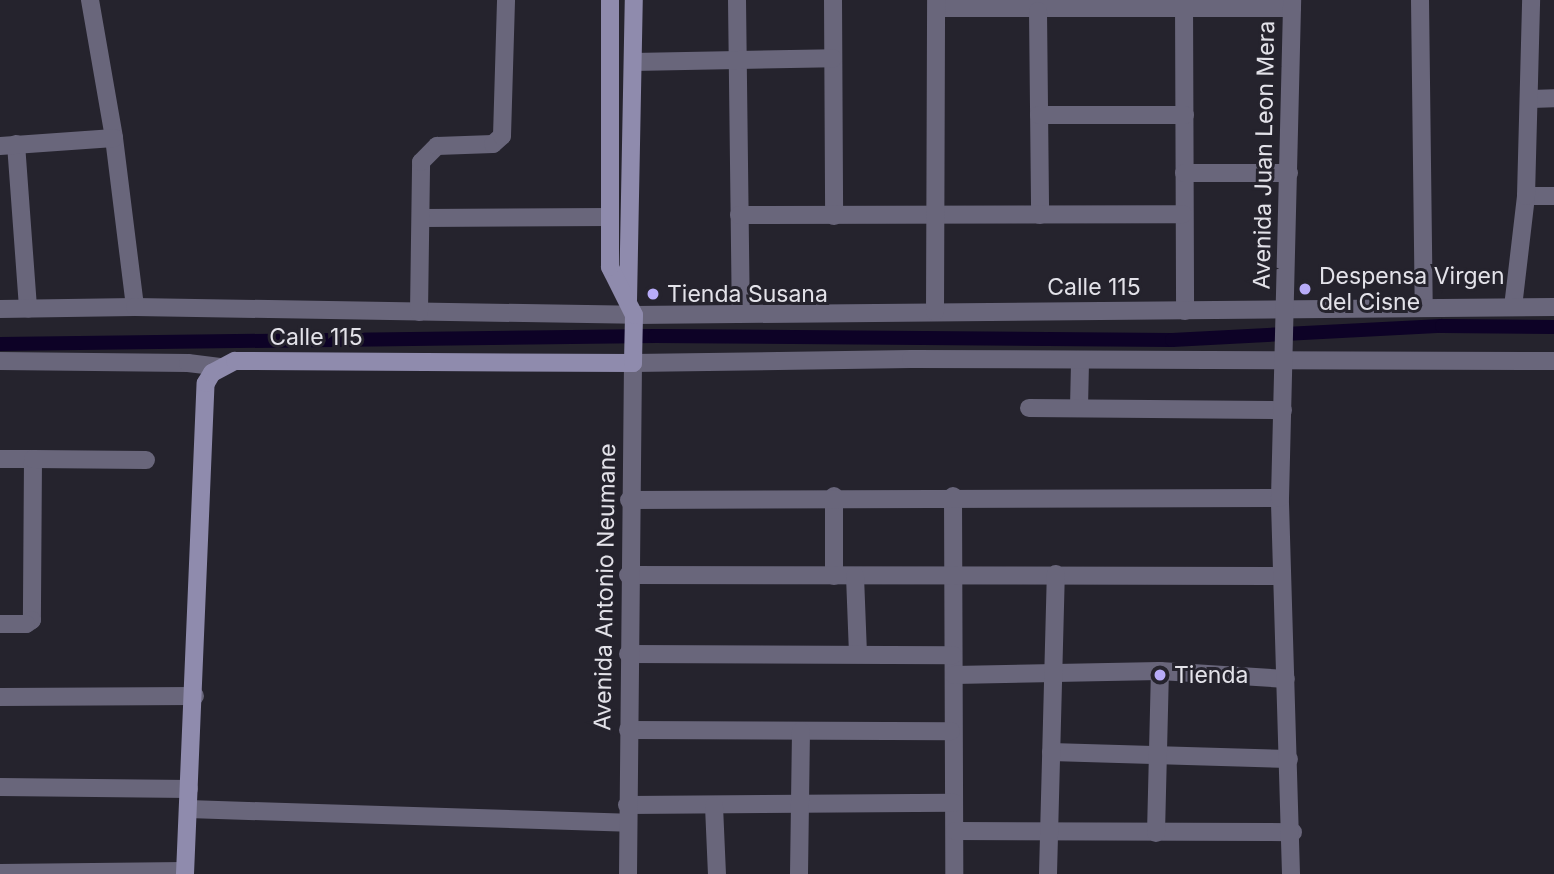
<!DOCTYPE html>
<html>
<head>
<meta charset="utf-8">
<style>
	body { margin:0 }
	#map { position:relative; width:1554px; height:874px; overflow:hidden; background:#25232d; font-family:Inter,sans-serif }
	div>[style] { position:absolute }
	[style*='--x'] { left:calc(var(--x)*1px); top:calc(var(--y)*1px); width:calc(var(--w)*1px); rotate:calc(var(--a)*1deg) }
	.canal>* { height:14px; margin:-7px; padding:0 7px; transform-origin:7px; border-radius:7px; background:#0d0226 }
	.street>* { height:18px; margin:-9px; padding:0 9px; transform-origin:9px; border-radius:9px; background:#69667b }
	.secondary>* { height:18px; margin:-9px; padding:0 9px; transform-origin:9px; border-radius:9px; background:#8f8bad }
	.dots>* { width:19px; height:19px; translate:-50% -50%; box-sizing:border-box; border:4px solid #25232d; border-radius:50% }
	span { translate:-50% -50%; white-space:nowrap; text-align:center; line-height:1.15; -webkit-text-stroke:6px #25232d; paint-order:stroke }
	.street-label { font-size:23px; color:#e3e2e9 }
	.poi-label { font-size:23px; color:#e3e2e9 }
	.left { translate:0 -50%; text-align:left }
</style>
</head>
<body>
<div id="map">
	<div class="canal">
		<div style="--x:0;--y:344;--w:655;--a:-0.7"></div>
		<div style="--x:655;--y:336;--w:517;--a:0.44"></div>
		<div style="--x:1172;--y:340;--w:270;--a:-3"></div>
		<div style="--x:1442;--y:326;--w:112;--a:0.5"></div>
	</div>
	<div class="street">
		<div style="--x:90;--y:0;--w:140;--a:80.1"></div>
		<div style="--x:114;--y:138;--w:170;--a:82.9"></div>
		<div style="--x:737;--y:0;--w:313;--a:89.3"></div>
		<div style="--x:833;--y:0;--w:216;--a:89.7"></div>
		<div style="--x:1184;--y:0;--w:311;--a:89.8"></div>
		<div style="--x:1420;--y:0;--w:307;--a:89.3"></div>
		<div style="--x:938;--y:8;--w:354;--a:0"></div>
		<div style="--x:1038;--y:11;--w:204;--a:89.4"></div>
		<div style="--x:633;--y:62;--w:200;--a:-1.1"></div>
		<div style="--x:1531;--y:99;--w:23;--a:-2"></div>
		<div style="--x:1039;--y:115;--w:146;--a:0"></div>
		<div style="--x:16;--y:144;--w:165;--a:85.8"></div>
		<div style="--x:0;--y:146;--w:114;--a:-4"></div>
		<div style="--x:1184;--y:173;--w:105;--a:0"></div>
		<div style="--x:1526;--y:196;--w:28;--a:0"></div>
		<div style="--x:739;--y:215;--w:444;--a:-0.1"></div>
		<div style="--x:423;--y:218;--w:187;--a:-0.3"></div>
		<div style="--x:1513;--y:307;--w:112;--a:-83.3"></div>
		<div style="--x:1526;--y:196;--w:196;--a:-88.5"></div>
		<div style="--x:0;--y:309;--w:135;--a:-0.8"></div>
		<div style="--x:135;--y:307;--w:499;--a:0.9"></div>
		<div style="--x:634;--y:315;--w:920;--a:-0.5"></div>
		<div style="--x:419;--y:312;--w:150;--a:-89.2"></div>
		<div style="--x:421;--y:162;--w:23;--a:-45"></div>
		<div style="--x:437;--y:146;--w:56;--a:-2"></div>
		<div style="--x:493;--y:144;--w:12;--a:-42"></div>
		<div style="--x:502;--y:136;--w:136;--a:-88.3"></div>
		<div style="--x:935;--y:312;--w:312;--a:-89.8"></div>
		<div style="--x:0;--y:361;--w:188;--a:0.6"></div>
		<div style="--x:188;--y:363;--w:32;--a:7"></div>
		<div style="--x:1079;--y:407;--w:44;--a:-88.7"></div>
		<div style="--x:1029;--y:408;--w:254;--a:0.5"></div>
		<div style="--x:0;--y:459;--w:33;--a:0"></div>
		<div style="--x:33;--y:459;--w:161;--a:90.4"></div>
		<div style="--x:32;--y:620;--w:7;--a:146"></div>
		<div style="--x:26;--y:624;--w:26;--a:180"></div>
		<div style="--x:33;--y:459;--w:113;--a:0.5"></div>
		<div style="--x:834;--y:496;--w:80;--a:90"></div>
		<div style="--x:953;--y:496;--w:378;--a:89.8"></div>
		<div style="--x:629;--y:500;--w:651;--a:-0.18"></div>
		<div style="--x:628;--y:575;--w:653;--a:0.09"></div>
		<div style="--x:855;--y:576;--w:77;--a:87.8"></div>
		<div style="--x:628;--y:654;--w:325;--a:0.2"></div>
		<div style="--x:954;--y:675;--w:206;--a:-1.1"></div>
		<div style="--x:1160;--y:671;--w:126;--a:3.6"></div>
		<div style="--x:0;--y:697;--w:195;--a:-0.3"></div>
		<div style="--x:628;--y:730;--w:323;--a:0.2"></div>
		<div style="--x:1051;--y:752;--w:238;--a:1.7"></div>
		<div style="--x:0;--y:787;--w:189;--a:0.6"></div>
		<div style="--x:627;--y:805;--w:327;--a:-0.4"></div>
		<div style="--x:714;--y:806;--w:68;--a:87.5"></div>
		<div style="--x:188;--y:809;--w:440;--a:1.8"></div>
		<div style="--x:955;--y:831;--w:338;--a:0.2"></div>
		<div style="--x:1156;--y:833;--w:162;--a:-88.6"></div>
		<div style="--x:0;--y:873;--w:185;--a:-0.6"></div>
		<div style="--x:628;--y:874;--w:511;--a:-89.44"></div>
		<div style="--x:633;--y:363;--w:278;--a:-0.8"></div>
		<div style="--x:911;--y:359;--w:643;--a:0.18"></div>
		<div style="--x:799;--y:874;--w:143;--a:-89.2"></div>
		<div style="--x:1048;--y:874;--w:300;--a:-88.5"></div>
		<div style="--x:1291;--y:874;--w:376;--a:-91.7"></div>
		<div style="--x:1280;--y:498;--w:498;--a:-88.6"></div>
	</div>
	<div class="secondary">
		<div style="--x:628;--y:301;--w:301;--a:-88.9"></div>
		<div style="--x:185;--y:874;--w:491;--a:-87.6"></div>
		<div style="--x:206;--y:383;--w:12;--a:-59"></div>
		<div style="--x:212;--y:373;--w:26;--a:-28"></div>
		<div style="--x:235;--y:361;--w:398;--a:0.3"></div>
		<div style="--x:633;--y:363;--w:48;--a:-88.8"></div>
		<div style="--x:634;--y:315;--w:54;--a:-116.6"></div>
		<div style="--x:610;--y:267;--w:267;--a:-90"></div>
	</div>
	<div class="dots">
		<div style="left:1305px;top:289px;background:#b7abf8"></div>
		<div style="left:653px;top:294px;background:#b7abf8"></div>
		<div style="left:1160px;top:675px;background:#b7abf8"></div>
	</div>
	<div class="street-label">
		<span style="left:1264px;top:155px;rotate:-89deg">Avenida Juan Leon Mera</span>
		<span style="left:1094px;top:287px">Calle 115</span>
		<span style="left:316px;top:337px">Calle 115</span>
		<span style="left:605px;top:587px;rotate:-89deg">Avenida Antonio Neumane</span>
	</div>
	<div class="poi-label">
		<span class="left" style="left:1319px;top:289px">Despensa Virgen<br>del Cisne</span>
		<span class="left" style="left:667px;top:294px">Tienda Susana</span>
		<span class="left" style="left:1174px;top:675px">Tienda</span>
	</div>
</div>
</body>
</html>
